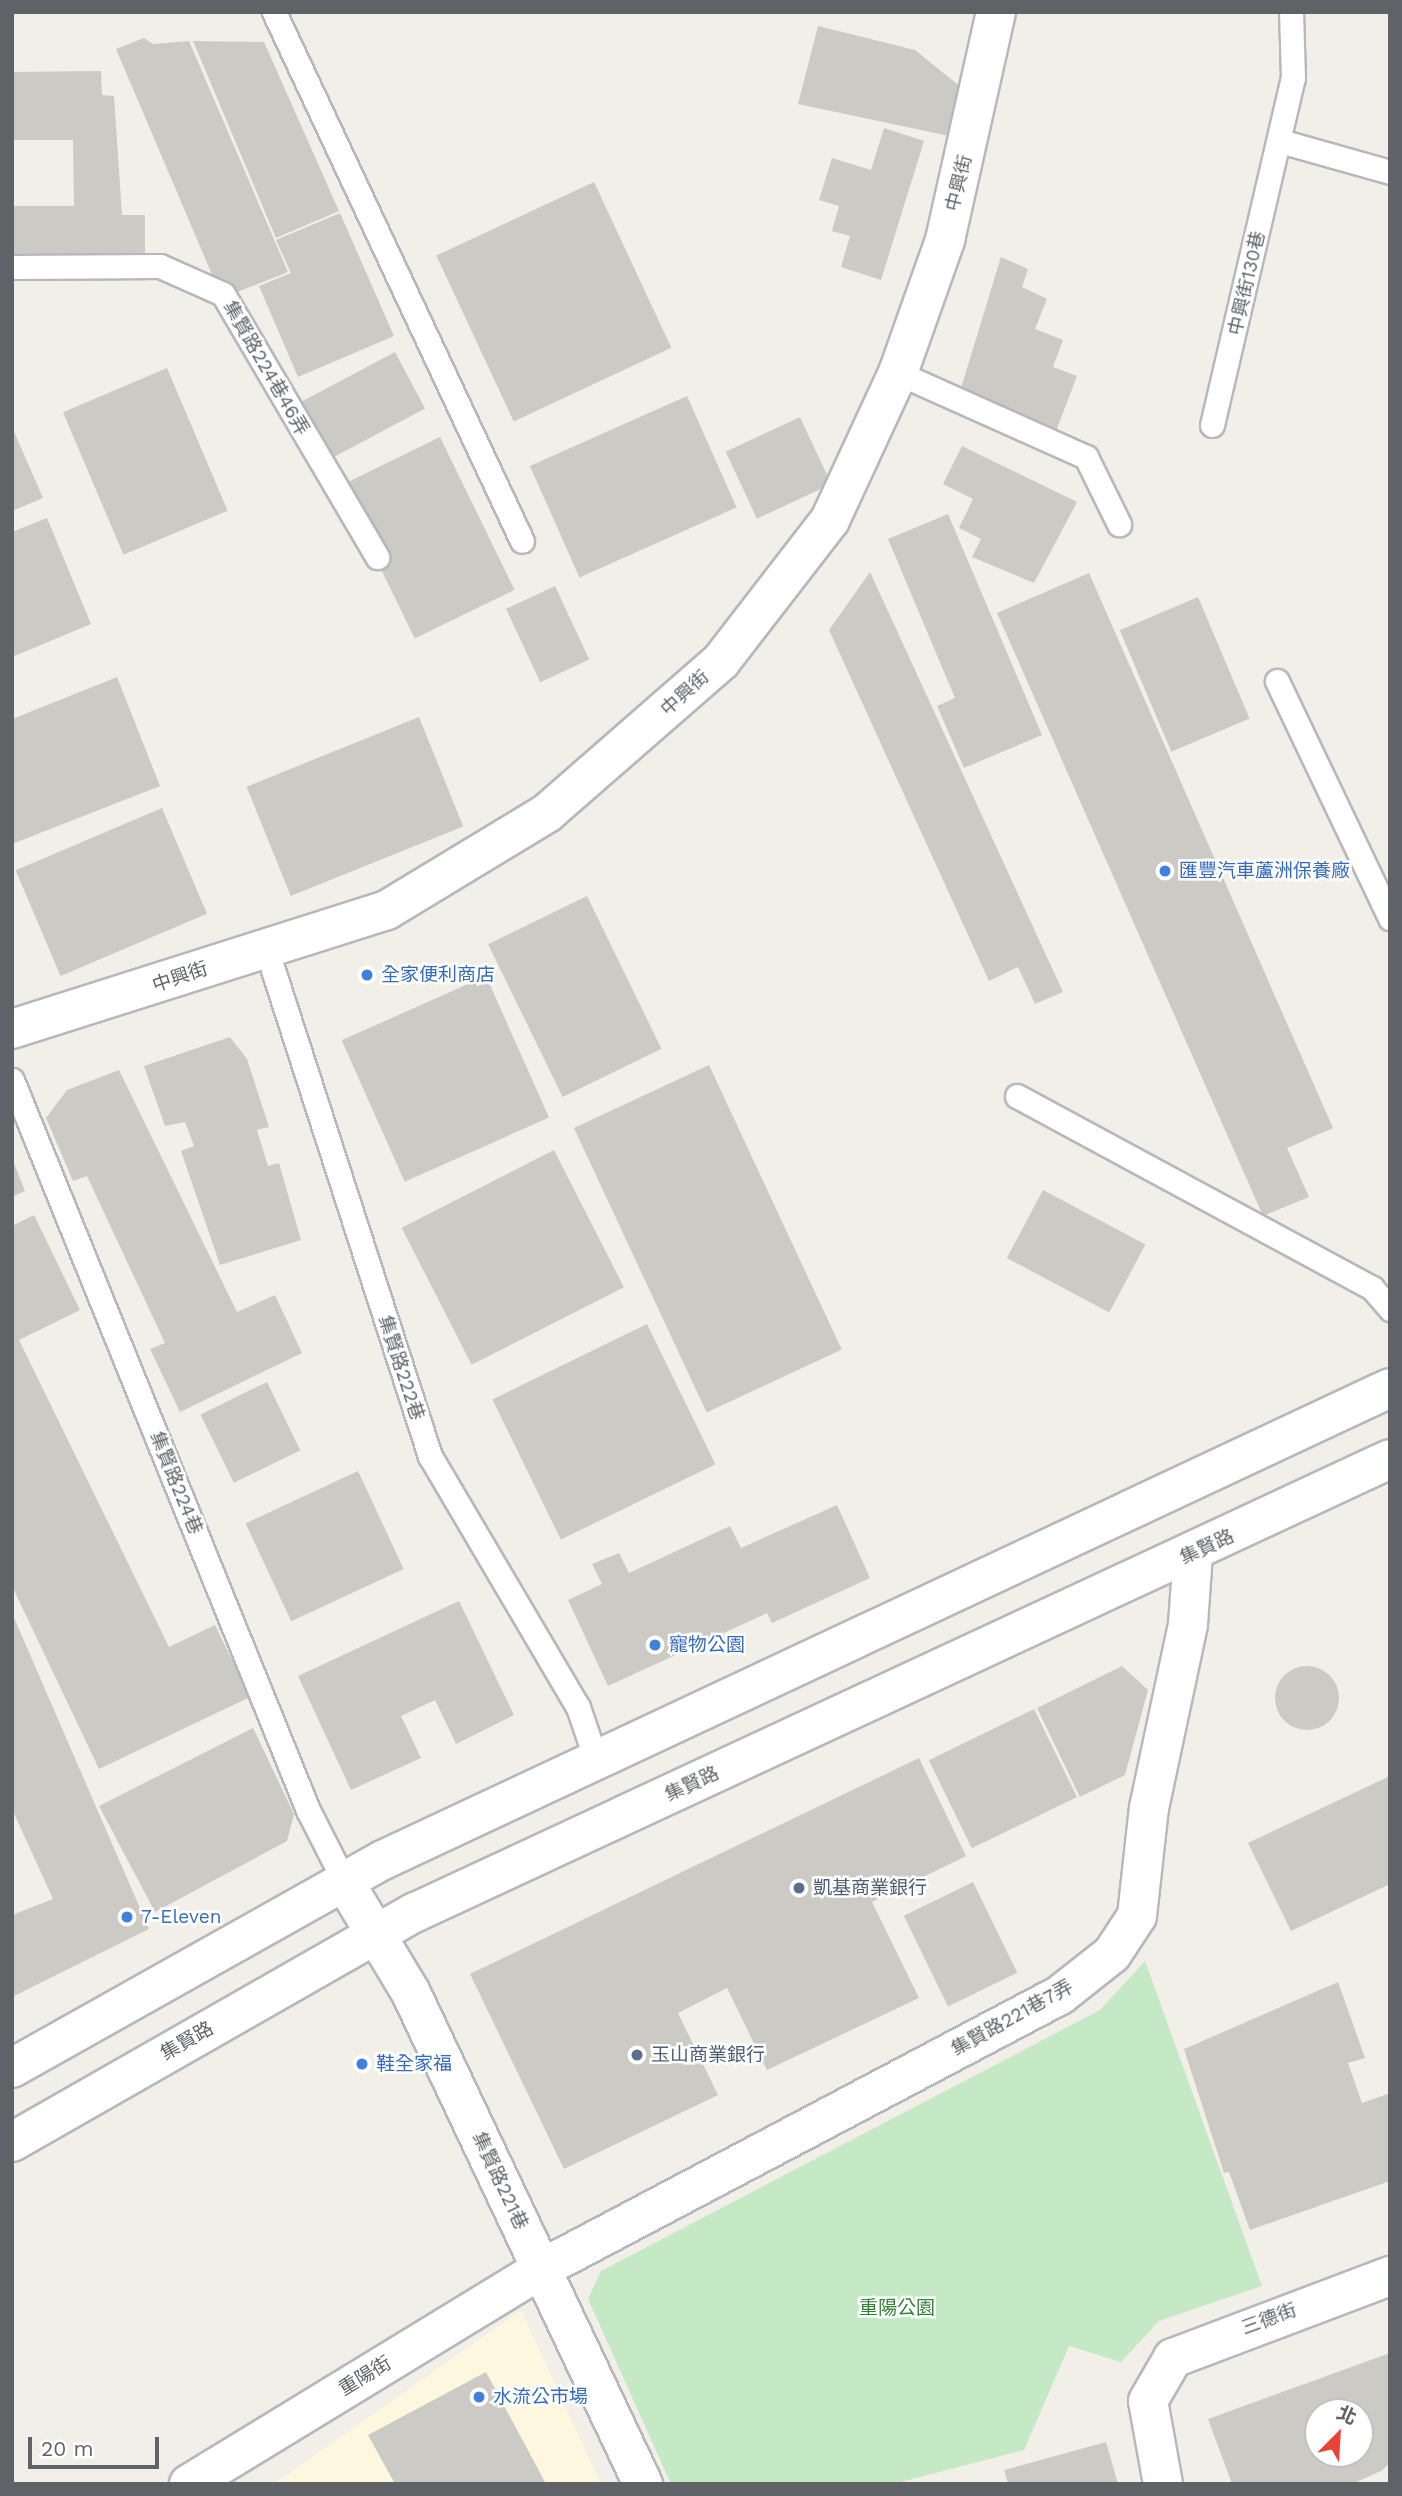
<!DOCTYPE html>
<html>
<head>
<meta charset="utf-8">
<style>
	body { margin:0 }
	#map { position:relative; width:1402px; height:2496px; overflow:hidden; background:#f1efe8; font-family:"Work Sans","Noto Sans TC",sans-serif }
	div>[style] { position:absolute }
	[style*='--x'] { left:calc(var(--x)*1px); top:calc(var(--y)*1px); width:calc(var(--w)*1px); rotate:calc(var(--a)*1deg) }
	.commercial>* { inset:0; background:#fef7e0 }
	.green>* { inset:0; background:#c5e8c5 }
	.building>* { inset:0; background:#cccac5; transform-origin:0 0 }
	.round { border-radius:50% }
	.roads { filter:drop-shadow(2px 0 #b5b8bc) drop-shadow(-2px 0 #b5b8bc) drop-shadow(0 2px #b5b8bc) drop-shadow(0 -2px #b5b8bc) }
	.lane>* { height:23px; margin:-11.5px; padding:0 11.5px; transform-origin:11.5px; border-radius:11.5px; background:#fff }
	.street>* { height:38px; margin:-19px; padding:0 19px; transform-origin:19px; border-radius:19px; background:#fff }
	.secondary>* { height:38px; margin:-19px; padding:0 19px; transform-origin:19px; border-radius:19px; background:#fff }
	.dots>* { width:19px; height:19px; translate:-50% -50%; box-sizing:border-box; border:4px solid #fff; border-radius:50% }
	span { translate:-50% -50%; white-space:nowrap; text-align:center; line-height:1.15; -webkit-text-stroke:5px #fff; paint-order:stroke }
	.street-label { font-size:19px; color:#5f6368 }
	.shop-label { font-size:19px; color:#366cbe }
	.left { translate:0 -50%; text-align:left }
	.service-label { font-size:19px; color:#4e5e75 }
	.park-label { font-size:19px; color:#348238 }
	.frame { position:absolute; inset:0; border:14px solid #5f6368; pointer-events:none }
	.north { position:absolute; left:1304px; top:2398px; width:70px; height:70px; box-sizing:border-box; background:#fff; border:2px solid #bfc1c3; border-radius:50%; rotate:24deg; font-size:19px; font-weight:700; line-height:28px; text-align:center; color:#5f6368 }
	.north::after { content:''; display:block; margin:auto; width:24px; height:32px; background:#ea4335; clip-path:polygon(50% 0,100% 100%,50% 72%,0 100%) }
	.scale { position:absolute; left:28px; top:2437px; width:131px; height:32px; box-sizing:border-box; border:4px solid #5f6368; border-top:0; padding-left:9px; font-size:21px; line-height:24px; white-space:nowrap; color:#5f6368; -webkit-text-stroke:5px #fff; paint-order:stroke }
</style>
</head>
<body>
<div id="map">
	<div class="commercial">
		<div style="clip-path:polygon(521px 2310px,601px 2484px,274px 2484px)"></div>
	</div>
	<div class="green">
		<div style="clip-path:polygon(1145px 1961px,1262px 2286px,1159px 2321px,1121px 2362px,1069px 2346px,1024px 2450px,893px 2484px,671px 2484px,588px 2299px,601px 2271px,1100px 2010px)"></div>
	</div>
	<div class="building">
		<div style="clip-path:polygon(818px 26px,915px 50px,967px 92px,954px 137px,798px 104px)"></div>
		<div style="clip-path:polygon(144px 38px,153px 44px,189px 41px,288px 272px,222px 298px,116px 49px)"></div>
		<div style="clip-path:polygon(193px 41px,264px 42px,339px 211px,276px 238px)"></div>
		<div style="clip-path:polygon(101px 71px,102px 95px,114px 96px,122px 215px,145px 215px,145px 268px,12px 269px,12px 206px,74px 206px,73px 140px,12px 140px,12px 72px)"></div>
		<div style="clip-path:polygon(884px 128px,924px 141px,881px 280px,841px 267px,850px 236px,832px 231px,839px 206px,819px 200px,832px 158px,871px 170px)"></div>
		<div style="left:594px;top:182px;width:183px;height:174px;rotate:65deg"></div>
		<div style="clip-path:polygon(340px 213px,394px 336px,298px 377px,259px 286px,291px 273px,276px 240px)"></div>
		<div style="clip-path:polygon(1001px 257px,1028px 269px,1022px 287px,1047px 299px,1035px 329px,1063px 340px,1053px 367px,1077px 376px,1053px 439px,963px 396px,961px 388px)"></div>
		<div style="left:395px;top:352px;width:64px;height:115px;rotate:62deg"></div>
		<div style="left:167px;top:368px;width:155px;height:113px;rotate:67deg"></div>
		<div style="left:687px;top:396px;width:122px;height:172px;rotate:66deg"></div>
		<div style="left:800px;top:417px;width:74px;height:82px;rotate:65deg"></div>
		<div style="clip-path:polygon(12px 427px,43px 498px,12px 511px)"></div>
		<div style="left:440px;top:437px;width:170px;height:111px;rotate:64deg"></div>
		<div style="clip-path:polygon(962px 446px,1077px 502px,1034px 583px,972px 557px,981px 539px,959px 528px,973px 499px,943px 484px)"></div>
		<div style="clip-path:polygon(948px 514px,1042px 735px,964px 768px,937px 706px,955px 698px,888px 539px)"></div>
		<div style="clip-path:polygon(47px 518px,91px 624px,12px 657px,12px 532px)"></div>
		<div style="clip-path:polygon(870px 572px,1063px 992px,1035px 1004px,1018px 967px,989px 981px,829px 630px)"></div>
		<div style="clip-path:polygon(1089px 573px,1333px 1128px,1287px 1148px,1309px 1197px,1263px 1216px,997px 613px)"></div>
		<div style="left:555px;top:586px;width:81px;height:54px;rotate:65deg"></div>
		<div style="left:1198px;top:597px;width:132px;height:85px;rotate:67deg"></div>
		<div style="clip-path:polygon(117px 677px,160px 786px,12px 844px,12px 719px)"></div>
		<div style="left:419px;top:717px;width:118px;height:186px;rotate:68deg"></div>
		<div style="left:162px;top:808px;width:115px;height:159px;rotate:67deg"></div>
		<div style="left:587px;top:896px;width:170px;height:110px;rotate:64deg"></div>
		<div style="left:486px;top:976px;width:155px;height:158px;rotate:66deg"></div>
		<div style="clip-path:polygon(230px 1037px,247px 1059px,269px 1127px,257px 1130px,268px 1166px,279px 1163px,301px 1240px,220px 1265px,181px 1151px,194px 1146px,185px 1122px,165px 1126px,144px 1066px)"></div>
		<div style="left:709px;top:1065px;width:314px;height:149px;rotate:65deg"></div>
		<div style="clip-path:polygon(119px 1070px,237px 1312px,275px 1295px,302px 1353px,180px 1412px,150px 1349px,165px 1343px,87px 1176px,73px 1181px,46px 1118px,67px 1090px)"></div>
		<div style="left:554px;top:1150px;width:154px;height:171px;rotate:63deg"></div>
		<div style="clip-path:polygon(12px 1158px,25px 1191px,12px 1197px)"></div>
		<div style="left:1043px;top:1190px;width:116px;height:77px;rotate:28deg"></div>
		<div style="clip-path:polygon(34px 1215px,80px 1310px,19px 1340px,169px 1647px,215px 1625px,250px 1697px,99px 1769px,12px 1586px,12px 1226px)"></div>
		<div style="left:647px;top:1324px;width:156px;height:172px;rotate:64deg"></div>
		<div style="left:267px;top:1382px;width:76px;height:74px;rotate:64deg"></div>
		<div style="left:358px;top:1471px;width:108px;height:124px;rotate:65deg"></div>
		<div style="clip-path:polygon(837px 1505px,870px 1578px,772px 1623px,767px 1613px,608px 1686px,568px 1600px,602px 1584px,592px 1564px,619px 1553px,629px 1573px,730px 1526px,741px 1548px)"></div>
		<div style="clip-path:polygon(459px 1601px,514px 1715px,456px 1744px,435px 1700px,401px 1716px,421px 1758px,351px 1790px,298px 1676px)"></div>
		<div style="clip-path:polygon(12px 1613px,149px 1929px,12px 1997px,12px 1915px,53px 1899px,12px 1809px)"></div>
		<div style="clip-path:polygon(1122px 1666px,1148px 1690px,1125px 1775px,1080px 1797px,1037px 1708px)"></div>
		<div class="round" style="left:1275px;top:1666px;width:64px;height:64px"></div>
		<div style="left:1034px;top:1709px;width:98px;height:117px;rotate:64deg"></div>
		<div style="clip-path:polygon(253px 1728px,294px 1814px,287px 1841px,155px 1912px,99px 1806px)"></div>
		<div style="clip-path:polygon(919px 1758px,966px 1856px,872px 1902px,919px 1998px,767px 2070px,727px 1988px,678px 2013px,718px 2095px,564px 2169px,470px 1974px)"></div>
		<div style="clip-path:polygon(1390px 1776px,1390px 1884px,1291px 1931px,1248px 1843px)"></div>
		<div style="left:973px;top:1882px;width:101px;height:77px;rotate:64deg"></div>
		<div style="clip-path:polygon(1338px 1982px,1365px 2058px,1348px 2063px,1362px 2103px,1390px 2093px,1390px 2181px,1250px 2230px,1229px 2172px,1224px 2173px,1184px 2049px)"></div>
		<div style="clip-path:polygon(evenodd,1390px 2353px,1390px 2463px,1381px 2471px,1352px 2484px,1232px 2484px,1208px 2419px,1390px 2353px,1318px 2412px,1360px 2412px,1360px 2454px,1318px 2454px,1318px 2412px)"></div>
		<div style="clip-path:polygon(486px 2372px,546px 2484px,395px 2484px,368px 2435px)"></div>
		<div style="clip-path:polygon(1106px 2442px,1118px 2484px,1008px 2484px,1004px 2470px)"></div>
	</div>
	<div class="roads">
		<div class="lane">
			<div style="--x:274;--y:12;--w:584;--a:64.88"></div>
			<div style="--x:1280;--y:141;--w:114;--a:15.7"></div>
			<div style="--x:12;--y:267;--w:148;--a:-0.4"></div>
			<div style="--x:160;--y:266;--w:69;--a:24"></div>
			<div style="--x:223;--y:294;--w:305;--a:59.6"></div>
			<div style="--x:898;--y:373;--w:206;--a:24.1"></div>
			<div style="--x:1086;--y:457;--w:75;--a:63.8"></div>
			<div style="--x:1212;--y:425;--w:356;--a:-76.9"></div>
			<div style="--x:1293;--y:78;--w:66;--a:-91.7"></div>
			<div style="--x:1277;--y:681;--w:263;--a:64.5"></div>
			<div style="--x:266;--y:948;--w:534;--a:72.11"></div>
			<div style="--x:430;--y:1456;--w:291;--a:59.5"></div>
			<div style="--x:578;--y:1707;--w:56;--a:71.2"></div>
			<div style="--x:12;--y:1080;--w:788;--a:67.93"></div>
			<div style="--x:308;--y:1810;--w:82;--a:63.1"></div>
			<div style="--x:1017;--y:1096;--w:404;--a:28.4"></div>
			<div style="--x:1372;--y:1288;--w:28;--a:49"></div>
		</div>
		<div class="street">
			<div style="--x:12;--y:1029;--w:393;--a:-17.6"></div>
			<div style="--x:387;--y:910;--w:187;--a:-31.2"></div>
			<div style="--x:547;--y:813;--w:231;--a:-41.1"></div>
			<div style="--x:721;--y:661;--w:178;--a:-52.3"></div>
			<div style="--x:830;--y:520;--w:162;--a:-65.2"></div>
			<div style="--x:898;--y:373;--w:141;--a:-70.5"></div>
			<div style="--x:945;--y:240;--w:234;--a:-77.4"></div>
			<div style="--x:345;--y:1883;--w:128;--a:59"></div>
			<div style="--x:411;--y:1993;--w:543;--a:64.71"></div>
			<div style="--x:189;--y:2484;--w:412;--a:-31.4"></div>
			<div style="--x:541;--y:2269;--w:587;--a:-27.83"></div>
			<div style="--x:1060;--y:1995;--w:66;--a:-38.3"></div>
			<div style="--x:1112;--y:1954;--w:45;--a:-56.7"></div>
			<div style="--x:1137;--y:1916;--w:109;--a:-83.7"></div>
			<div style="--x:1149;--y:1808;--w:188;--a:-78"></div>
			<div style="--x:1188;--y:1624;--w:70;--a:-85.9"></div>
			<div style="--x:1163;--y:2484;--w:84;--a:-100.2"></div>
			<div style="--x:1148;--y:2401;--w:50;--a:-59.8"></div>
			<div style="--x:1173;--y:2358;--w:232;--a:-20.7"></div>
		</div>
		<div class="secondary">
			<div style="--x:12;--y:2068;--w:425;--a:-29.3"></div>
			<div style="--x:383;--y:1860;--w:1112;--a:-25.11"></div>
			<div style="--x:12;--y:2142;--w:465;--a:-29.7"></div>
			<div style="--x:416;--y:1912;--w:1074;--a:-24.94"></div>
		</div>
	</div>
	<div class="dots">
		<div style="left:1165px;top:871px;background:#3f7fe0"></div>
		<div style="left:367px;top:975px;background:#3f7fe0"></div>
		<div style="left:655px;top:1645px;background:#3f7fe0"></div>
		<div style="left:799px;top:1888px;background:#5c6f8a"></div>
		<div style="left:127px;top:1917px;background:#3f7fe0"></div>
		<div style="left:637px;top:2055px;background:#5c6f8a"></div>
		<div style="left:362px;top:2064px;background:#3f7fe0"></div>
		<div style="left:479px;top:2397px;background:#3f7fe0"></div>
	</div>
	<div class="street-label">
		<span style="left:959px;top:183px;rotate:-76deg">中興街</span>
		<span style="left:1247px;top:283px;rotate:-77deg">中興街130巷</span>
		<span style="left:266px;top:368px;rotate:60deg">集賢路224巷46弄</span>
		<span style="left:685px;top:693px;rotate:-42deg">中興街</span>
		<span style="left:180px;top:977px;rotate:-19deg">中興街</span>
		<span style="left:401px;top:1368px;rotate:72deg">集賢路222巷</span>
		<span style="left:176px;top:1483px;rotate:68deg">集賢路224巷</span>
		<span style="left:1207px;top:1547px;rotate:-25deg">集賢路</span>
		<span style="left:692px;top:1784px;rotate:-25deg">集賢路</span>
		<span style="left:1012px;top:2018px;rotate:-29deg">集賢路221巷7弄</span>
		<span style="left:187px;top:2041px;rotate:-30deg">集賢路</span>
		<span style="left:500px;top:2181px;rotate:65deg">集賢路221巷</span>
		<span style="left:1269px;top:2319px;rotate:-20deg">三德街</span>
		<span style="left:365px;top:2376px;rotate:-31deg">重陽街</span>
	</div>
	<div class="shop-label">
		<span class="left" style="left:1179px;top:871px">匯豐汽車蘆洲保養廠</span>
		<span class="left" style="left:381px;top:975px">全家便利商店</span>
		<span class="left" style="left:669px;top:1645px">寵物公園</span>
		<span class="left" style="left:141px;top:1917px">7-Eleven</span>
		<span class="left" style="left:376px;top:2064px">鞋全家福</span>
		<span class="left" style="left:493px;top:2397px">水流公市場</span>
	</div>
	<div class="service-label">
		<span class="left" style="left:813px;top:1888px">凱基商業銀行</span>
		<span class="left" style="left:651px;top:2055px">玉山商業銀行</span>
	</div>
	<div class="park-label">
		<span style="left:897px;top:2308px">重陽公園</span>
	</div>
	<div class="frame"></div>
	<div class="north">北</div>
	<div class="scale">20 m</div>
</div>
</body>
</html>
